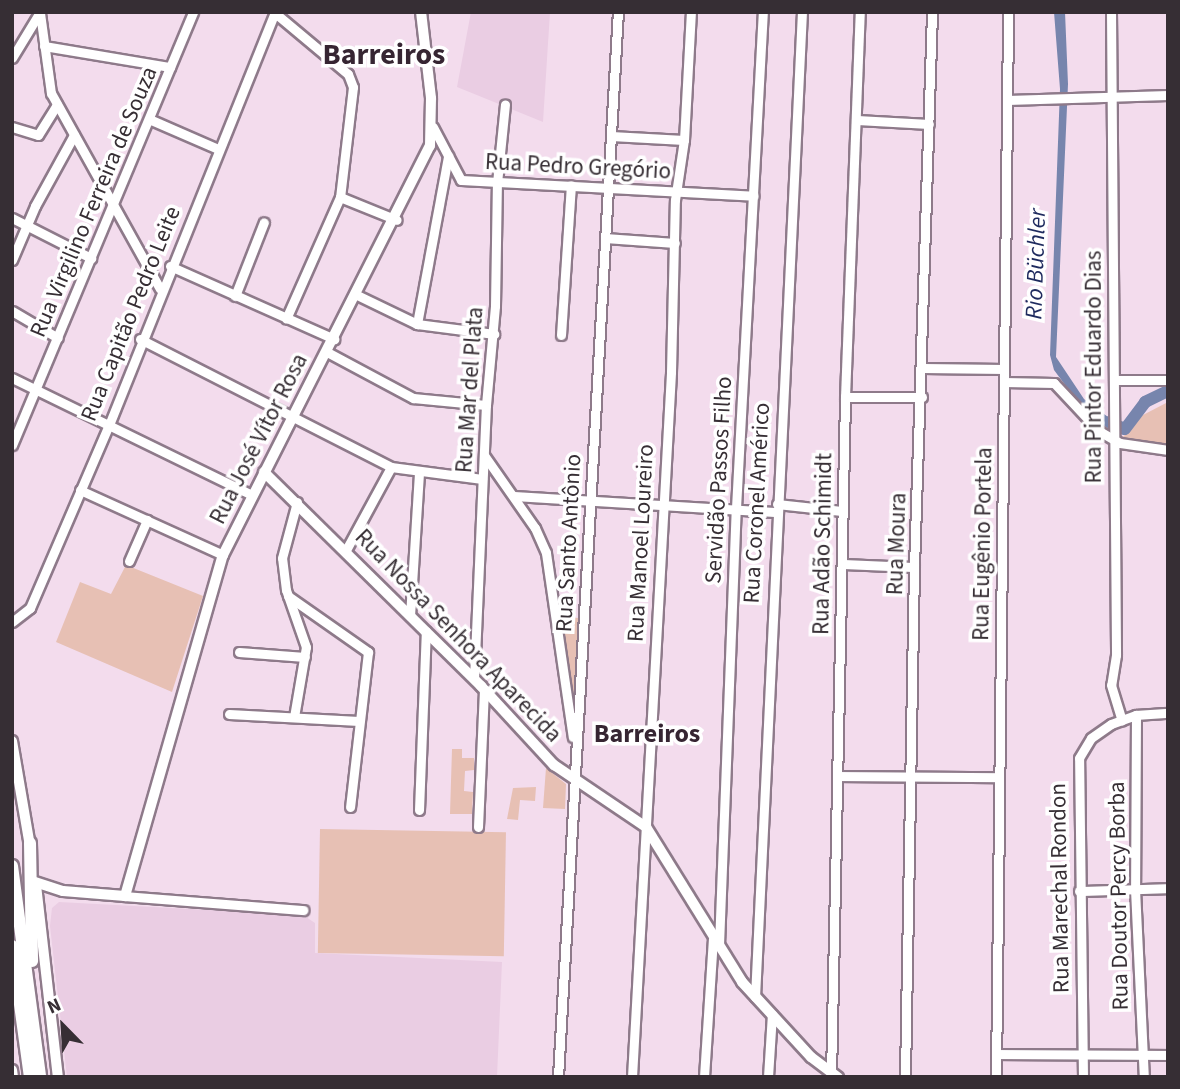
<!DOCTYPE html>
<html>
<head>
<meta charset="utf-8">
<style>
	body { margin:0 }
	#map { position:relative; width:1180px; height:1089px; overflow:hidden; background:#f3dced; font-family:"Source Sans 3",sans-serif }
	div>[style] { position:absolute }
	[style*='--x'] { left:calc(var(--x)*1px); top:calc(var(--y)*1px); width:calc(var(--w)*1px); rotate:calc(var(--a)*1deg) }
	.built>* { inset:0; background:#eacde3 }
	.green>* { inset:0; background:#e7c0b4; transform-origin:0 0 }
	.water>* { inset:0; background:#7785ad }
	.river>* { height:12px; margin:-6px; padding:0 6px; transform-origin:6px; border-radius:6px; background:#7785ad }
	.roads { filter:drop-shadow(2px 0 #8e7a8a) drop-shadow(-2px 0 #8e7a8a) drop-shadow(0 2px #8e7a8a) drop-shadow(0 -2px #8e7a8a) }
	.minor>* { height:9px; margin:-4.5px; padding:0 4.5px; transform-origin:4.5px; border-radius:4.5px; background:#fff }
	.major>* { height:10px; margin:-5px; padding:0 5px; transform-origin:5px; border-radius:5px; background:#fff }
	.highway>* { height:12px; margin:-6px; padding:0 6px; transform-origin:6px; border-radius:6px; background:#fff }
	span { translate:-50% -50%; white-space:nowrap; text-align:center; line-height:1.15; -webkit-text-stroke:7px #fff; paint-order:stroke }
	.street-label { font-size:23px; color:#362e34 }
	.water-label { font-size:24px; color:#1e2a5e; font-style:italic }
	.quarter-label { font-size:26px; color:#362532; font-weight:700 }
	.district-label { font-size:30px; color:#362532; font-weight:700 }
	.frame { position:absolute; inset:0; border:14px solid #362e34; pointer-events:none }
	.north { position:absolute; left:28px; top:991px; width:70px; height:70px; -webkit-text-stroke:5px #fff; paint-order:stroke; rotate:336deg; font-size:19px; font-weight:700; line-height:28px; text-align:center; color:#362e34 }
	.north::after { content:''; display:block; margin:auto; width:24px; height:32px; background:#362e34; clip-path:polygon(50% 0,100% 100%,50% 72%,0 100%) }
</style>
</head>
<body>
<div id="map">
	<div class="built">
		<div style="clip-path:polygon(471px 12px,550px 12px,543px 122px,457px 87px)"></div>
		<div style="clip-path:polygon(59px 902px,303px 915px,315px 923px,315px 953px,502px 962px,497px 1077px,67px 1077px,50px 926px,52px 908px)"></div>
	</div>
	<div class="green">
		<div style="clip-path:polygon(1168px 402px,1168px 445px,1122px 438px,1143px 415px)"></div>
		<div style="clip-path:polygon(126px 565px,203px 596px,172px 692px,56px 642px,80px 582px,111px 594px)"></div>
		<div style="clip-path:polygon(560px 617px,580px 618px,576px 703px,573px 703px)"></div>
		<div style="clip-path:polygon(452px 749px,462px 749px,462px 758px,474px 758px,474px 770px,465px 771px,464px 791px,473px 792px,472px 814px,450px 814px)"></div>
		<div style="clip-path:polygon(546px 768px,566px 784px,565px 809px,543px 808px)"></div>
		<div style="clip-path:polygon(536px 787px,535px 801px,520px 800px,518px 820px,507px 819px,513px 788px)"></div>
		<div style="left:320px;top:829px;width:186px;height:124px;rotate:1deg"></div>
	</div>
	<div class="water">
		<div style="clip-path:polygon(1054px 12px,1065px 12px,1068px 84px,1056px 357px,1084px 399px,1120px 426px,1117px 435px,1077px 401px,1054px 370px,1050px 355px,1060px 89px)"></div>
	</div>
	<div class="river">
		<div style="--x:1109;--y:422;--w:17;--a:24"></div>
		<div style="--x:1125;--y:429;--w:34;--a:-53"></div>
		<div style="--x:1145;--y:402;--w:25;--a:-26"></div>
	</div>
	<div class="roads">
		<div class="minor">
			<div style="--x:1111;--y:12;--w:643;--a:89.55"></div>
			<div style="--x:1116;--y:655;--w:30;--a:99"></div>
			<div style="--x:1111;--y:685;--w:37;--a:73"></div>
			<div style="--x:40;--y:13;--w:81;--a:82.2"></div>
			<div style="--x:51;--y:93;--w:224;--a:60.9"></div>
			<div style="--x:275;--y:13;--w:95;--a:39.9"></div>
			<div style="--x:348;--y:74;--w:14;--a:69"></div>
			<div style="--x:353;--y:87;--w:111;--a:96.7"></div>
			<div style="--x:340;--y:197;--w:133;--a:113.9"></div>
			<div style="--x:44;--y:46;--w:128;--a:9.5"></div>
			<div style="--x:12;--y:58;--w:54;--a:-58.7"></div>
			<div style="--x:1007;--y:100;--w:161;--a:-1.8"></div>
			<div style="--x:149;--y:119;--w:75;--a:23.5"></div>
			<div style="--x:857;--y:120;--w:72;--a:3.2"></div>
			<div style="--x:12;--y:127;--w:27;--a:17"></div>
			<div style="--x:38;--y:135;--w:36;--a:-58"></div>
			<div style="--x:433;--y:127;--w:60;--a:62.2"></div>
			<div style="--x:461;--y:180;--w:293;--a:3.1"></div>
			<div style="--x:611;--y:136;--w:73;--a:3.1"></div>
			<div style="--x:340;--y:197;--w:61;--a:22"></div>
			<div style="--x:12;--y:218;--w:89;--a:26.9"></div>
			<div style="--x:605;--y:238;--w:70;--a:4.1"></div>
			<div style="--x:12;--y:260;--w:59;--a:-66.9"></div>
			<div style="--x:35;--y:206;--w:81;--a:-61.2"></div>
			<div style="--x:170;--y:266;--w:180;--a:24"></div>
			<div style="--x:357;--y:295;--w:67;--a:25.8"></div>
			<div style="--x:417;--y:324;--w:78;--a:7.4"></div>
			<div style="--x:235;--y:296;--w:79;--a:-68.6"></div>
			<div style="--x:12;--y:311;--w:53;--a:30.4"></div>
			<div style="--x:417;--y:324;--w:171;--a:-79.5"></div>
			<div style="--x:561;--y:335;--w:150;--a:-86.2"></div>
			<div style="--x:140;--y:339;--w:282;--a:27"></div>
			<div style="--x:391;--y:467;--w:92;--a:7.5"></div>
			<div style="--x:327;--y:352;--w:98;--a:28.1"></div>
			<div style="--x:413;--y:398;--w:73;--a:5.5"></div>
			<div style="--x:923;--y:368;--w:81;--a:0.7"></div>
			<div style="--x:12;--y:378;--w:267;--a:26"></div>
			<div style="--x:1114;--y:380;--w:54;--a:0"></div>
			<div style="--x:1004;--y:382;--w:50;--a:1.1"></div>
			<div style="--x:1054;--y:383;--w:66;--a:46.8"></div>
			<div style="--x:1099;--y:431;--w:24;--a:30"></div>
			<div style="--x:1120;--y:443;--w:49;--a:8.3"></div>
			<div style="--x:845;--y:397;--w:77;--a:0"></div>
			<div style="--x:12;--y:445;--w:469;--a:-67.3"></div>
			<div style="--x:484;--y:455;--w:89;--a:55.1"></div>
			<div style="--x:535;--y:528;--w:27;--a:66"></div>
			<div style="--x:546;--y:553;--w:186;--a:81.7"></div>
			<div style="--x:80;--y:490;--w:157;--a:24.4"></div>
			<div style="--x:514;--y:496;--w:261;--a:3.5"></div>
			<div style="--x:777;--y:504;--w:65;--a:6.1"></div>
			<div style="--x:346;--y:550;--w:94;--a:-61.5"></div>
			<div style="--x:129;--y:561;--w:45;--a:-66.3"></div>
			<div style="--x:842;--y:564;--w:72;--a:2.4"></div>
			<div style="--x:288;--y:596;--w:98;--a:35"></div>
			<div style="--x:368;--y:652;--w:156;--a:96.6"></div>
			<div style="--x:410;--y:616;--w:143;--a:-86.4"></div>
			<div style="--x:12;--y:622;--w:23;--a:-38"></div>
			<div style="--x:30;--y:608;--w:199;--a:-66.7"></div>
			<div style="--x:109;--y:425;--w:445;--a:-68.1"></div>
			<div style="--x:239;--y:652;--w:66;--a:4.3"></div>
			<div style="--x:474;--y:679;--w:274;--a:-87.5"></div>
			<div style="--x:486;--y:405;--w:99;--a:-84.8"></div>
			<div style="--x:495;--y:306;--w:123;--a:-89.1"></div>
			<div style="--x:497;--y:183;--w:79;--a:-84.2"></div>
			<div style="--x:229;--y:714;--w:130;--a:3.1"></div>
			<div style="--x:1136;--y:715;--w:174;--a:90.3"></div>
			<div style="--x:1135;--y:889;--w:188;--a:87.3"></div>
			<div style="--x:294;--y:717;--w:71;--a:-80.3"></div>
			<div style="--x:306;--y:647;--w:60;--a:-109.3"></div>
			<div style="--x:286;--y:590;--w:32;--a:-97"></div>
			<div style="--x:282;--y:558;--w:58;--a:-75"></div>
			<div style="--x:839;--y:776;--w:160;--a:0.4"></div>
			<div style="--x:419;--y:810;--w:179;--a:-87.8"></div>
			<div style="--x:478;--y:827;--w:138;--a:-87.5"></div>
			<div style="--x:1079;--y:891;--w:89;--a:-1.9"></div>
			<div style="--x:125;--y:896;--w:179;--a:4.5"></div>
			<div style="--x:719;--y:945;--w:437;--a:-87.8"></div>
			<div style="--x:736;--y:508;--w:497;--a:-86.9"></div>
			<div style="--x:755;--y:997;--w:986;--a:-87.27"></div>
			<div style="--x:996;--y:1054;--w:172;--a:0.3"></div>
			<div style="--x:558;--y:1077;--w:1067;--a:-86.78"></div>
			<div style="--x:632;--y:1077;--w:706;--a:-86.83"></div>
			<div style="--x:671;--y:372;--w:172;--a:-88.7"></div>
			<div style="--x:675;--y:200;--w:61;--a:-81.5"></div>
			<div style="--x:684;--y:140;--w:128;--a:-86.9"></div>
			<div style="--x:704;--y:1077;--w:138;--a:-86.3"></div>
			<div style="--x:768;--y:1077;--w:63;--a:-86.4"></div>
			<div style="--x:831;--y:1077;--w:680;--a:-88.82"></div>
			<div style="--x:845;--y:397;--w:385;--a:-87.8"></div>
			<div style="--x:905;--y:1077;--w:510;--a:-88.99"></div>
			<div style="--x:914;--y:567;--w:555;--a:-88.14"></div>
			<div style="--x:996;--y:1077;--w:1065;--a:-89.35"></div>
			<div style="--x:1083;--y:1077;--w:319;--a:-90.7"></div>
			<div style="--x:1079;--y:758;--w:23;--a:-59"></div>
			<div style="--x:1091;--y:738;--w:24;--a:-35"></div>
			<div style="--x:1111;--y:724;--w:27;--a:-20"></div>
			<div style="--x:1136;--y:715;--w:32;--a:-4"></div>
		</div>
		<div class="major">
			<div style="--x:264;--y:472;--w:305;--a:44.6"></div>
			<div style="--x:481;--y:686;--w:108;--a:47.3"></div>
			<div style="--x:554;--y:765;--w:111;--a:34"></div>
			<div style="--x:646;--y:827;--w:182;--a:58.2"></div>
			<div style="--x:742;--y:982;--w:102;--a:47.4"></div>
			<div style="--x:811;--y:1057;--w:34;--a:37"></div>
			<div style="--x:12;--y:741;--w:113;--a:80.3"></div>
			<div style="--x:35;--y:882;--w:29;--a:18"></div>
			<div style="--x:63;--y:891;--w:62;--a:4.6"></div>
			<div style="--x:125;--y:896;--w:355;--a:-74"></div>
			<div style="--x:223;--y:555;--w:458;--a:-63.2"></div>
			<div style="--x:430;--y:146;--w:48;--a:-88.8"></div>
			<div style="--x:431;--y:98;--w:87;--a:-96.6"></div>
			<div style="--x:36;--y:885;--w:193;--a:83.5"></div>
			<div style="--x:12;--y:1070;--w:7;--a:82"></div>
		</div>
		<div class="highway">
			<div style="--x:30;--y:843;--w:118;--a:89"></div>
			<div style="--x:12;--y:866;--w:213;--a:82.4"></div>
			<div style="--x:12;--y:946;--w:132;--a:82.2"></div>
		</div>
	</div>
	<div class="street-label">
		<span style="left:578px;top:167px;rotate:3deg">Rua Pedro Gregório</span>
		<span style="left:94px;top:202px;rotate:-67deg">Rua Virgilino Ferreira de Souza</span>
		<span style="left:131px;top:314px;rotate:-68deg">Rua Capitão Pedro Leite</span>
		<span style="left:1094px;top:367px;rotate:-90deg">Rua Pintor Eduardo Dias</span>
		<span style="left:470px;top:390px;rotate:-86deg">Rua Mar del Plata</span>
		<span style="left:259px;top:439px;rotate:-63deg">Rua José Vítor Rosa</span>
		<span style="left:719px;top:480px;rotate:-87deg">Servidão Passos Filho</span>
		<span style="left:757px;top:503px;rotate:-87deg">Rua Coronel Américo</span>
		<span style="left:569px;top:543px;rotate:-87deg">Rua Santo Antônio</span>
		<span style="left:641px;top:543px;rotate:-87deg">Rua Manoel Loureiro</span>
		<span style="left:823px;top:544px;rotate:-89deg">Rua Adão Schimidt</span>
		<span style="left:897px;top:544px;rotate:-88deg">Rua Moura</span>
		<span style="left:983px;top:544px;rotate:-89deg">Rua Eugênio Portela</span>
		<span style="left:458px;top:636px;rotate:46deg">Rua Nossa Senhora Aparecida</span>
		<span style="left:1060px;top:888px;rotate:-91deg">Rua Marechal Rondon</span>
		<span style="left:1119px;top:896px;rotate:-91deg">Rua Doutor Percy Borba</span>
	</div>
	<div class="water-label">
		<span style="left:1036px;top:264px;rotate:-88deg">Rio Büchler</span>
	</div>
	<div class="quarter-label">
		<span style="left:647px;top:734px">Barreiros</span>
	</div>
	<div class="district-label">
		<span style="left:384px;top:55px">Barreiros</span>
	</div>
	<div class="frame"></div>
	<div class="north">N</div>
</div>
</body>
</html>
